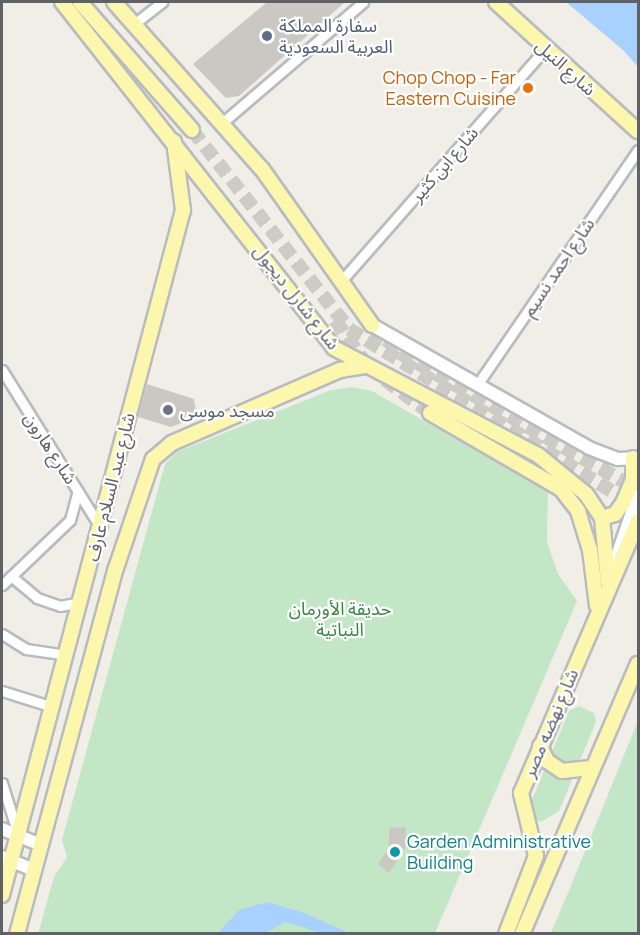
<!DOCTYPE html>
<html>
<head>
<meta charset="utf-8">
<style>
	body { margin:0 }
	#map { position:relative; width:640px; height:935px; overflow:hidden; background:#f0eee6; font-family:Manrope,"Noto Sans Arabic",sans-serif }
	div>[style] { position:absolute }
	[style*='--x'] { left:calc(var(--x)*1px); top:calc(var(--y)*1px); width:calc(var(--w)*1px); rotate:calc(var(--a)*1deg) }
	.green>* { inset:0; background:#c3e6c6 }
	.water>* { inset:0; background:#a8d1fd }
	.building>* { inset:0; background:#cbc8c3 }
	.primary-tunnel>* { height:14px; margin-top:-7px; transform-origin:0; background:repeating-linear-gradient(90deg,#cccbc6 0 14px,transparent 0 21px) }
	.roads { filter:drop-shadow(2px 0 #b8bbbf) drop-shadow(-2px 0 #b8bbbf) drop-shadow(0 2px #b8bbbf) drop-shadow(0 -2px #b8bbbf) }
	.street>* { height:9px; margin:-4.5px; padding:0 4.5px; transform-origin:4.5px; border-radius:4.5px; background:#fff }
	.secondary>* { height:12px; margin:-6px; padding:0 6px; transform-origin:6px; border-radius:6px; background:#fff }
	.primary>* { height:14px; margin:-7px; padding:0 7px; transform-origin:7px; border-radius:7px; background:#fdf7ad }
	.dots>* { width:16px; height:16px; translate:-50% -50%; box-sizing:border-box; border:3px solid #fff; border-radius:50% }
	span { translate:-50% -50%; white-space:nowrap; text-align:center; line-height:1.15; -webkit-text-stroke:4.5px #fff; paint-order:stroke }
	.service-label { font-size:18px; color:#4e5e75 }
	.left { translate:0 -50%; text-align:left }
	.street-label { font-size:18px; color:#5e6166 }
	.food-label { font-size:18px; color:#c56008 }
	.right { translate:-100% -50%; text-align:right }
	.worship-label { font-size:18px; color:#5b616d }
	.park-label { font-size:18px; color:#378440 }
	.culture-label { font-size:18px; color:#0d838f }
	.frame { position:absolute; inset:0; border:3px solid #5e6166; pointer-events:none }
</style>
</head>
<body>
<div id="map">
	<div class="green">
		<div style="clip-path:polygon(352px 387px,372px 391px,548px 492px,547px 542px,558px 574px,577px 601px,435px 933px,38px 934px,54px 877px,67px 857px,62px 840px,165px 464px,177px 452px,331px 390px)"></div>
		<div style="clip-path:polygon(579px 706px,594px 713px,596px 722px,559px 811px,541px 822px,532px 817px,529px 807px,569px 711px)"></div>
		<div style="clip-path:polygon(638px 721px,638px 933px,551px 933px,572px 883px)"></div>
	</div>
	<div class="water">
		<div style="clip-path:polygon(566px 2px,638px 2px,638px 67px,623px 50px)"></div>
		<div style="clip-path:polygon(268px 902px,304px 913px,349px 933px,320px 933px,286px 922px,265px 933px,218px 933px,239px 910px)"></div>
	</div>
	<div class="building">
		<div style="clip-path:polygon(267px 2px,345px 2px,239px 96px,226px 98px,193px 64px)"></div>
		<div style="clip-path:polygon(147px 384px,194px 399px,197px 417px,171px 427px,138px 417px)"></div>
		<div style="clip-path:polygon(406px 827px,405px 848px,389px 873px,378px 864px,389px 848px,389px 828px)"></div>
	</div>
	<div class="primary-tunnel">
		<div style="--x:192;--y:130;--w:253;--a:51.7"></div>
		<div style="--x:349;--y:329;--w:335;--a:31.7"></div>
		<div style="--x:335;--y:320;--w:57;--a:54.9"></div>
		<div style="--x:368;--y:367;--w:77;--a:36.6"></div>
		<div style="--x:372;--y:325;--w:40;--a:45"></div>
		<div style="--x:400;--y:353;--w:275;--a:29.9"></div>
	</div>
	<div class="roads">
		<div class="street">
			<div style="--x:134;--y:24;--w:36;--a:-38"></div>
			<div style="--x:222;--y:123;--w:186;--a:-40.6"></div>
			<div style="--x:342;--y:280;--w:308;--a:-48.7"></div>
			<div style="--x:2;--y:370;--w:185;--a:58"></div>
			<div style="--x:477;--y:385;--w:285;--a:-55.6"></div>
			<div style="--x:11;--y:576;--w:34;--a:40"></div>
			<div style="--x:37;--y:598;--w:24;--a:19"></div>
			<div style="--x:60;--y:606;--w:21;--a:-11"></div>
			<div style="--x:2;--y:585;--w:94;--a:-43.7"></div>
			<div style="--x:70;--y:520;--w:30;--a:-75"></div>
			<div style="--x:2;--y:634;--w:28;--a:32"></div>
			<div style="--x:26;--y:649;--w:41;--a:8.3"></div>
			<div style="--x:2;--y:691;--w:53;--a:17.4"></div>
			<div style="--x:2;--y:783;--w:47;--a:72.7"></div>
		</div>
		<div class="secondary">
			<div style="--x:372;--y:325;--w:249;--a:29.5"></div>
			<div style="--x:589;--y:448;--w:31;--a:21"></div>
			<div style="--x:618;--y:459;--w:20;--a:-3"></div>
			<div style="--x:610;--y:576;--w:86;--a:-70.9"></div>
			<div style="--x:2;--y:829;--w:42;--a:22.3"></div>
			<div style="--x:2;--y:857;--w:35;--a:22"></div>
		</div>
		<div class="primary">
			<div style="--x:62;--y:2;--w:440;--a:51.8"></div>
			<div style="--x:334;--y:348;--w:230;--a:27.7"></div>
			<div style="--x:538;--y:455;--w:62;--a:39.1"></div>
			<div style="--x:586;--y:494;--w:29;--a:56"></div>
			<div style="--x:602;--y:518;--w:64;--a:84.6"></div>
			<div style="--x:80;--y:2;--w:170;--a:48.8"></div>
			<div style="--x:114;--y:2;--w:223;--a:48.5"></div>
			<div style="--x:262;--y:169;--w:191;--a:54.8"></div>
			<div style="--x:496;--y:2;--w:192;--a:42.3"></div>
			<div style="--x:430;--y:413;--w:151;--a:30.1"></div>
			<div style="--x:561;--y:489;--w:28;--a:52"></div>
			<div style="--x:578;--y:511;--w:41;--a:72.9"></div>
			<div style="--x:590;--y:550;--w:56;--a:82.9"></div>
			<div style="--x:602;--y:518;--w:14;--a:-17"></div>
			<div style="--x:615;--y:514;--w:14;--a:-54"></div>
			<div style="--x:623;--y:503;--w:26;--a:-67"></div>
			<div style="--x:633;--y:479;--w:21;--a:-90"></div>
			<div style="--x:540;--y:746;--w:17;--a:65"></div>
			<div style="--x:547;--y:761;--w:18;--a:34"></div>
			<div style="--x:562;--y:771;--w:31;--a:-6"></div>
			<div style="--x:2;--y:895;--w:709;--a:-75.2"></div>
			<div style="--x:183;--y:210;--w:69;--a:-97.5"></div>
			<div style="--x:17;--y:934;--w:379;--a:-74.9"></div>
			<div style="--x:116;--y:568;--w:115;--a:-71.3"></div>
			<div style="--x:153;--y:459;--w:25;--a:-40"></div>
			<div style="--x:172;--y:443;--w:183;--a:-23.5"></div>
			<div style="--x:340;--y:370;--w:24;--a:-9"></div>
			<div style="--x:506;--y:934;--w:84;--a:-69"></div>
			<div style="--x:536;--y:856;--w:65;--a:-103.4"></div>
			<div style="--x:521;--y:793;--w:296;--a:-66.7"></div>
			<div style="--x:522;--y:934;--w:294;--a:-66.8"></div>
		</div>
	</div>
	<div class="dots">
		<div style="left:267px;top:36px;background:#5c6f8a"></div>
		<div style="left:528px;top:88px;background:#e8710a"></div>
		<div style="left:168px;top:410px;background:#6b7280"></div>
		<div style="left:395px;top:852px;background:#0f9aa8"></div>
	</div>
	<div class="service-label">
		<span class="left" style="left:279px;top:36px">سفارة المملكة<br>العربية السعودية</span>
	</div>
	<div class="street-label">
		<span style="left:566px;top:67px;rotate:42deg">شارع النيل</span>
		<span style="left:444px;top:164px;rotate:-49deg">شارع ابن كثير</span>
		<span style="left:558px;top:267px;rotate:-56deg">شارع احمد نسيم</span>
		<span style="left:297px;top:297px;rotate:52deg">شارع شارل ديجول</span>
		<span style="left:51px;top:448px;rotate:57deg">شارع هارون</span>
		<span style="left:110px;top:487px;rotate:-76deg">شارع عبد السلام عارف</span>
		<span style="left:550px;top:723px;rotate:-67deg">شارع نهضه مصر</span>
	</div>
	<div class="food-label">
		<span class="right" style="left:516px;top:88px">Chop Chop - Far<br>Eastern Cuisine</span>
	</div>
	<div class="worship-label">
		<span class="left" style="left:180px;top:410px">مسجد موسى</span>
	</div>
	<div class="park-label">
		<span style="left:340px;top:619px">حديقة الأورمان<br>النباتية</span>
	</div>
	<div class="culture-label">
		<span class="left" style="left:407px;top:852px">Garden Administrative<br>Building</span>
	</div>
	<div class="frame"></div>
</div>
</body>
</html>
